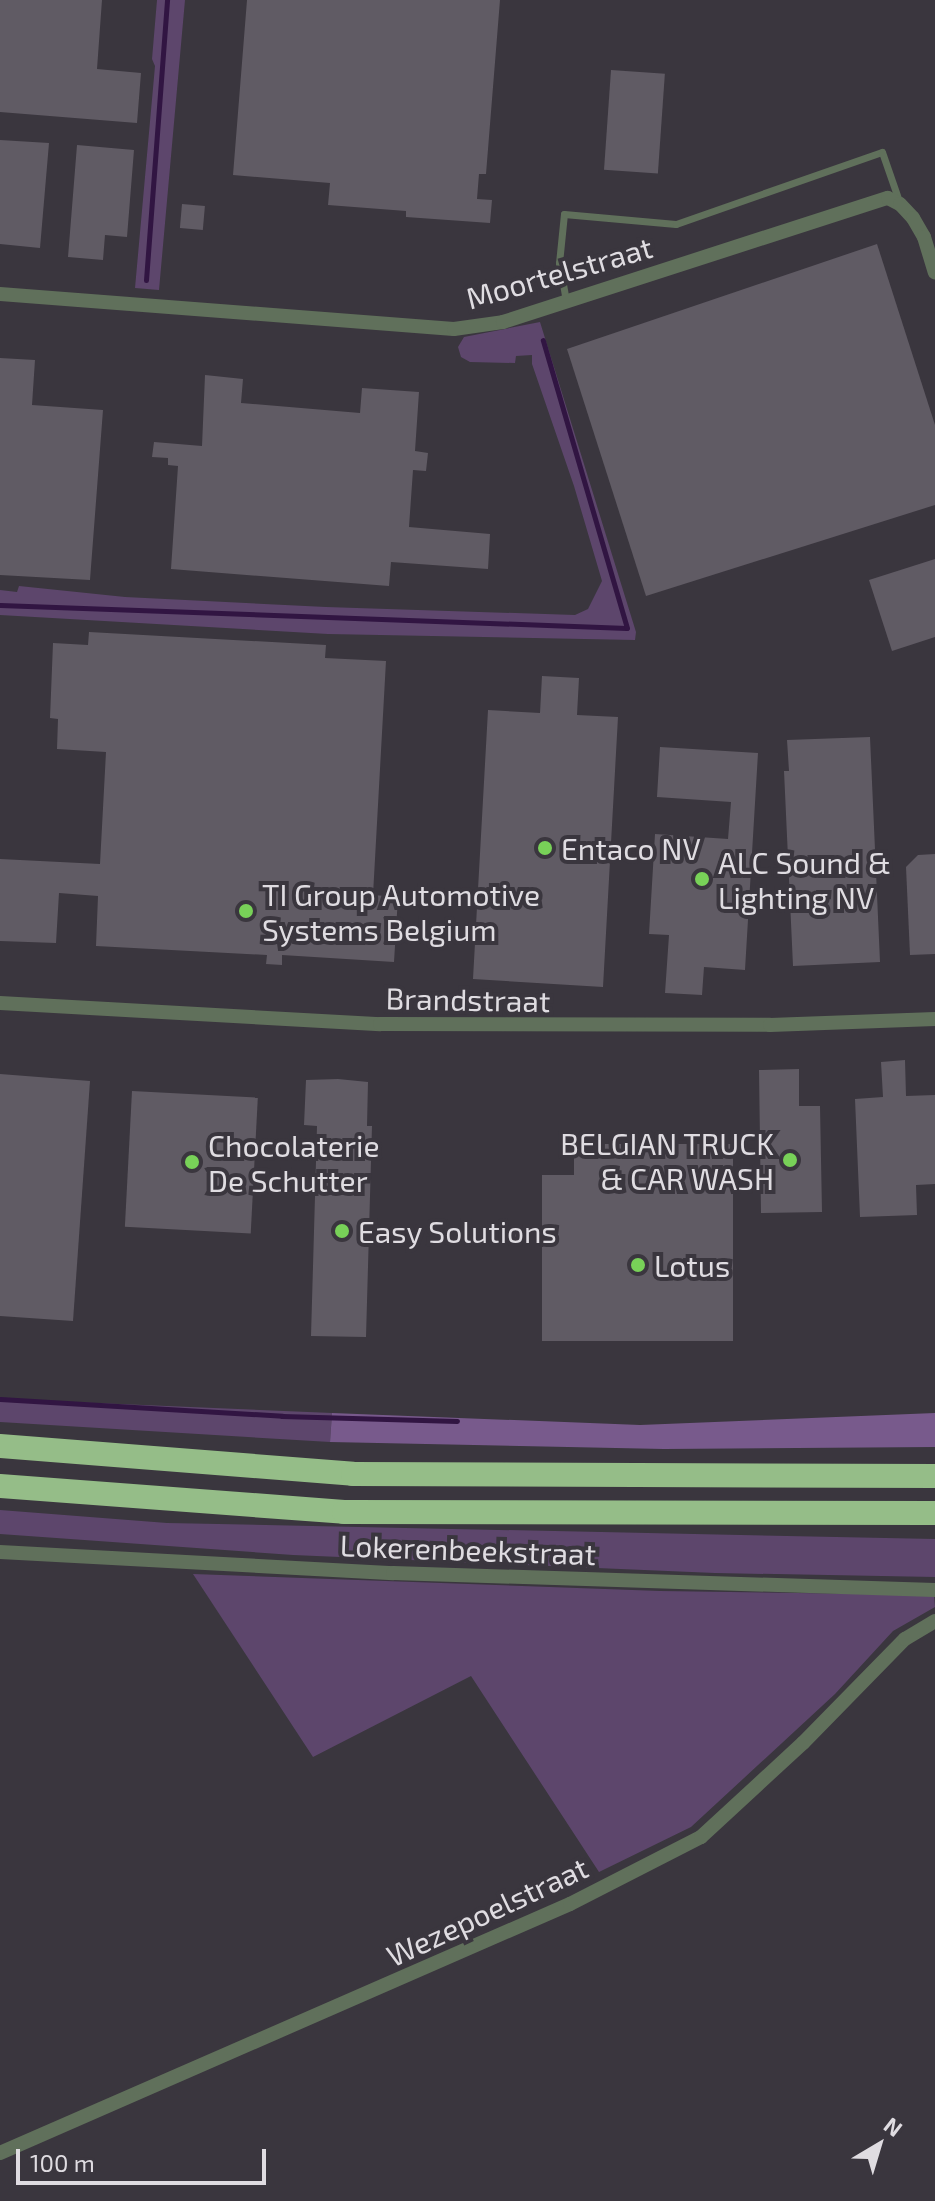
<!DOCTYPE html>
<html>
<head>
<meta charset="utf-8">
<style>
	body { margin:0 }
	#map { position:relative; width:935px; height:2201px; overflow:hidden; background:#3a363e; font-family:"Exo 2",sans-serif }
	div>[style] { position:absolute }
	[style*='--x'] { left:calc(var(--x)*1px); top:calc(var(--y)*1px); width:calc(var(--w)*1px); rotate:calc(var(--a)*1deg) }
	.green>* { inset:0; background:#5d466c }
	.forest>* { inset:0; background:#785a8c }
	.stream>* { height:5px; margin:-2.5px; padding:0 2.5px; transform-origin:2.5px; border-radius:2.5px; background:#311542 }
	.building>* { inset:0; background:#605b64; transform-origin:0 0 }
	.lane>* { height:7px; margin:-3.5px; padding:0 3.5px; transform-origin:3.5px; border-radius:3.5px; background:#60705b }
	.street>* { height:14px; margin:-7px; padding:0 7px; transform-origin:7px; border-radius:7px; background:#60705b }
	.highway>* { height:24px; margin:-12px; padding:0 12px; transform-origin:12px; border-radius:12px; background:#95bd88 }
	.dots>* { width:22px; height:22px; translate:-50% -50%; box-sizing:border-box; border:4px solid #3a363e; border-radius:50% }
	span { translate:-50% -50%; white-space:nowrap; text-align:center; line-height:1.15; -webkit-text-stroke:8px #3a363e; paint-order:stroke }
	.street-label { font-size:30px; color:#dfdce1 }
	.poi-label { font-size:30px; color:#dfdce1 }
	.left { translate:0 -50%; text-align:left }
	.right { translate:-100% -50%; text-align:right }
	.north { position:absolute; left:839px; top:2105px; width:80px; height:80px; -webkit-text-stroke:6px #3a363e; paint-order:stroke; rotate:38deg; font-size:22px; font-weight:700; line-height:32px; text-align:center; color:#dfdce1 }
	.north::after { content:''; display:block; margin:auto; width:28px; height:36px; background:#dfdce1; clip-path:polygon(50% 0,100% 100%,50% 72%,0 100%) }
	.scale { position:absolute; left:16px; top:2149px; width:250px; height:36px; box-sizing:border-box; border:4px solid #dfdce1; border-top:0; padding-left:10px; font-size:24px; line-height:28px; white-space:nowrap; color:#dfdce1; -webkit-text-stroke:6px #3a363e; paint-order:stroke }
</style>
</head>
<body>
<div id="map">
	<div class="green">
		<div style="clip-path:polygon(157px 0,185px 0,159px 290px,135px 288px,155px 66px,152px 59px)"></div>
		<div style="clip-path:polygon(540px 322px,636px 632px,635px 640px,328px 634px,0 615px,0 590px,17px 592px,19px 586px,125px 597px,326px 607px,575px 615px,588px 609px,602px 581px,574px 486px,532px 364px,532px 355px,516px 356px,515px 363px,470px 362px,461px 357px,458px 347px,464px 337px)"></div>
		<div style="clip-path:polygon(0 1399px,332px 1413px,330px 1442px,0 1422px)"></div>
		<div style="clip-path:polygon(0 1510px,167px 1523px,935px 1539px,935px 1577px,715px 1573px,293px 1555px,0 1534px)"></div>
		<div style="clip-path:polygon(193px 1574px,660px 1591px,934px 1595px,935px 1607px,893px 1631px,835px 1694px,691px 1827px,599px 1872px,471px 1676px,313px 1757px)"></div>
	</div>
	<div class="forest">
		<div style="clip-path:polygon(332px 1413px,640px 1425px,935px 1413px,935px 1447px,664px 1449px,330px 1442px)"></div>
	</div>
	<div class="stream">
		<div style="--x:146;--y:280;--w:281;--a:-85.7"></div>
		<div style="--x:0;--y:605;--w:627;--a:2.1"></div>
		<div style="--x:627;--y:628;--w:300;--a:-106.3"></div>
		<div style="--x:0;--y:1399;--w:283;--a:3.4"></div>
		<div style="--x:282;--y:1416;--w:175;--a:1.6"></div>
	</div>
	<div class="building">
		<div style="clip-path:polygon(0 0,102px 0,97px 69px,141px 73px,137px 123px,0 112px)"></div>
		<div style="clip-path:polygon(247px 0,500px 0,486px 174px,479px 174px,477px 199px,492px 200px,490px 223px,406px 217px,406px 211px,328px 205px,330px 183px,233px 175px)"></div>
		<div style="left:611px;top:70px;width:54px;height:100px;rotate:4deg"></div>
		<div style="clip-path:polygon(0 140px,49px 143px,40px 248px,0 244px)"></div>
		<div style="clip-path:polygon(77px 145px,134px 150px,127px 237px,105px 235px,103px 260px,68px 257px)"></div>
		<div style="left:182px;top:204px;width:23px;height:24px;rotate:5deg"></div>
		<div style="clip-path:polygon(877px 244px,935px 425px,935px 505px,646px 596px,567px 349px)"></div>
		<div style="clip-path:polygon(0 358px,35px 360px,32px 405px,103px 410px,90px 580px,0 575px)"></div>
		<div style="clip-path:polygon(205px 375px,243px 379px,241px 403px,360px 413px,362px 388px,419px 392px,415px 451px,428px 453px,426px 471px,413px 470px,409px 527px,490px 534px,488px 569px,391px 562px,389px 586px,171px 569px,178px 466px,168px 465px,168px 458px,152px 457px,154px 442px,202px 446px)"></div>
		<div style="clip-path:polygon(935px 559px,935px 637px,892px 651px,869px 580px)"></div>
		<div style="clip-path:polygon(89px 632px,326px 645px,325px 658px,386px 661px,373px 895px,398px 897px,394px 962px,282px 955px,282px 965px,266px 964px,267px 955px,96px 946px,98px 896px,59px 893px,56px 943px,0 941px,0 859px,100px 864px,106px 752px,57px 749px,58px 719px,50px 718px,53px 643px,88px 645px)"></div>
		<div style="clip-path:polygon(542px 676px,579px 678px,577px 715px,618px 717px,603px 987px,473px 979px,488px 710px,540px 713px)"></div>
		<div style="clip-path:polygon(870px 737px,880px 962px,793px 966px,784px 771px,789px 771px,787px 740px)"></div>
		<div style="clip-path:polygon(660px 747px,758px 753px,745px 970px,704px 967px,702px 995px,665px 993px,669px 935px,649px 934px,655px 834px,728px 839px,731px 802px,657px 797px)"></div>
		<div style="clip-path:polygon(935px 854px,935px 954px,910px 955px,906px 867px,918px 855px)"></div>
		<div style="clip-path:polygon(905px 1060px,906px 1096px,935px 1095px,935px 1184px,916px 1185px,917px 1215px,860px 1217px,855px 1099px,883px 1097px,881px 1062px)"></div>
		<div style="clip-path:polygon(799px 1069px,799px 1106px,820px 1106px,822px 1212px,761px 1213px,759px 1070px)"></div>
		<div style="clip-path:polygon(0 1074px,90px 1081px,73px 1321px,0 1316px)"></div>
		<div style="clip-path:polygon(338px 1079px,368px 1082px,367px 1126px,372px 1126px,366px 1337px,311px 1336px,317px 1126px,304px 1125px,306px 1080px)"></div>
		<div style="left:132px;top:1091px;width:126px;height:136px;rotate:3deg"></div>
		<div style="clip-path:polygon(574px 1144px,733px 1144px,733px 1341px,542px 1341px,542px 1244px,515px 1243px,515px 1227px,542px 1228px,542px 1175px,574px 1175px)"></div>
	</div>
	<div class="lane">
		<div style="--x:566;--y:301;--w:39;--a:-100"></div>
		<div style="--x:559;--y:263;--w:49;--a:-84.2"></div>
		<div style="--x:564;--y:214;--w:112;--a:5.1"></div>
		<div style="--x:676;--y:224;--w:218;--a:-19.3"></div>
		<div style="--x:882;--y:152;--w:55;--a:70.9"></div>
	</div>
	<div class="street">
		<div style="--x:0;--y:294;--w:455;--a:4.4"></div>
		<div style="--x:454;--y:329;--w:49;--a:-8.1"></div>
		<div style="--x:503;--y:322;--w:404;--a:-17.9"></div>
		<div style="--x:888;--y:198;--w:13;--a:27"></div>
		<div style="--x:900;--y:204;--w:19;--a:47"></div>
		<div style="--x:913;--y:218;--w:22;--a:60"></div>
		<div style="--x:924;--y:237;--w:37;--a:73"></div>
		<div style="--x:0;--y:1003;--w:381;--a:3.2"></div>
		<div style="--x:380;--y:1024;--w:390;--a:0.1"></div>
		<div style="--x:770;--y:1025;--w:165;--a:-2.1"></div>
		<div style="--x:0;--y:1552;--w:394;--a:3.1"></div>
		<div style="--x:393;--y:1573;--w:542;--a:1.8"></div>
		<div style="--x:0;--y:2153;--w:622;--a:-23.6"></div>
		<div style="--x:570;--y:1904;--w:147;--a:-27.1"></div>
		<div style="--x:701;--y:1837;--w:139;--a:-42.7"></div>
		<div style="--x:803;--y:1743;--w:146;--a:-45.6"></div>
		<div style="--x:905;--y:1639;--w:35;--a:-31"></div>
	</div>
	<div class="highway">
		<div style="--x:0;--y:1446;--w:354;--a:4.5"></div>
		<div style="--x:353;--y:1474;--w:582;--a:0.2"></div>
		<div style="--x:0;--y:1486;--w:345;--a:4.3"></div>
		<div style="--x:344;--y:1512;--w:591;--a:0.1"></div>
	</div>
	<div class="dots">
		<div style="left:545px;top:848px;background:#78d158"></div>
		<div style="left:702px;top:879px;background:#78d158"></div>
		<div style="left:246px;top:911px;background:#78d158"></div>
		<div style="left:790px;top:1160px;background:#78d158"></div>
		<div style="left:192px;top:1162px;background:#78d158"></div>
		<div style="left:342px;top:1231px;background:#78d158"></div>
		<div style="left:638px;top:1265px;background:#78d158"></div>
	</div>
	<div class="street-label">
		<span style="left:559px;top:272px;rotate:-16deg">Moortelstraat</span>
		<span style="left:468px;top:999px;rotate:1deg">Brandstraat</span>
		<span style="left:468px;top:1549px;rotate:2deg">Lokerenbeekstraat</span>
		<span style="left:487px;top:1911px;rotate:-25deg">Wezepoelstraat</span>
	</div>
	<div class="poi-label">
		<span class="left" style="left:561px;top:848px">Entaco NV</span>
		<span class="left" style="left:718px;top:879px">ALC Sound &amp;<br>Lighting NV</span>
		<span class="left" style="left:262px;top:911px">TI Group Automotive<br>Systems Belgium</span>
		<span class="right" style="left:774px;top:1160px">BELGIAN TRUCK<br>&amp; CAR WASH</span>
		<span class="left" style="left:208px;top:1162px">Chocolaterie<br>De Schutter</span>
		<span class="left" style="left:358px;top:1231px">Easy Solutions</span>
		<span class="left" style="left:654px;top:1265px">Lotus</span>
	</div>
	<div class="north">N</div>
	<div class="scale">100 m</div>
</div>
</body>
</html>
